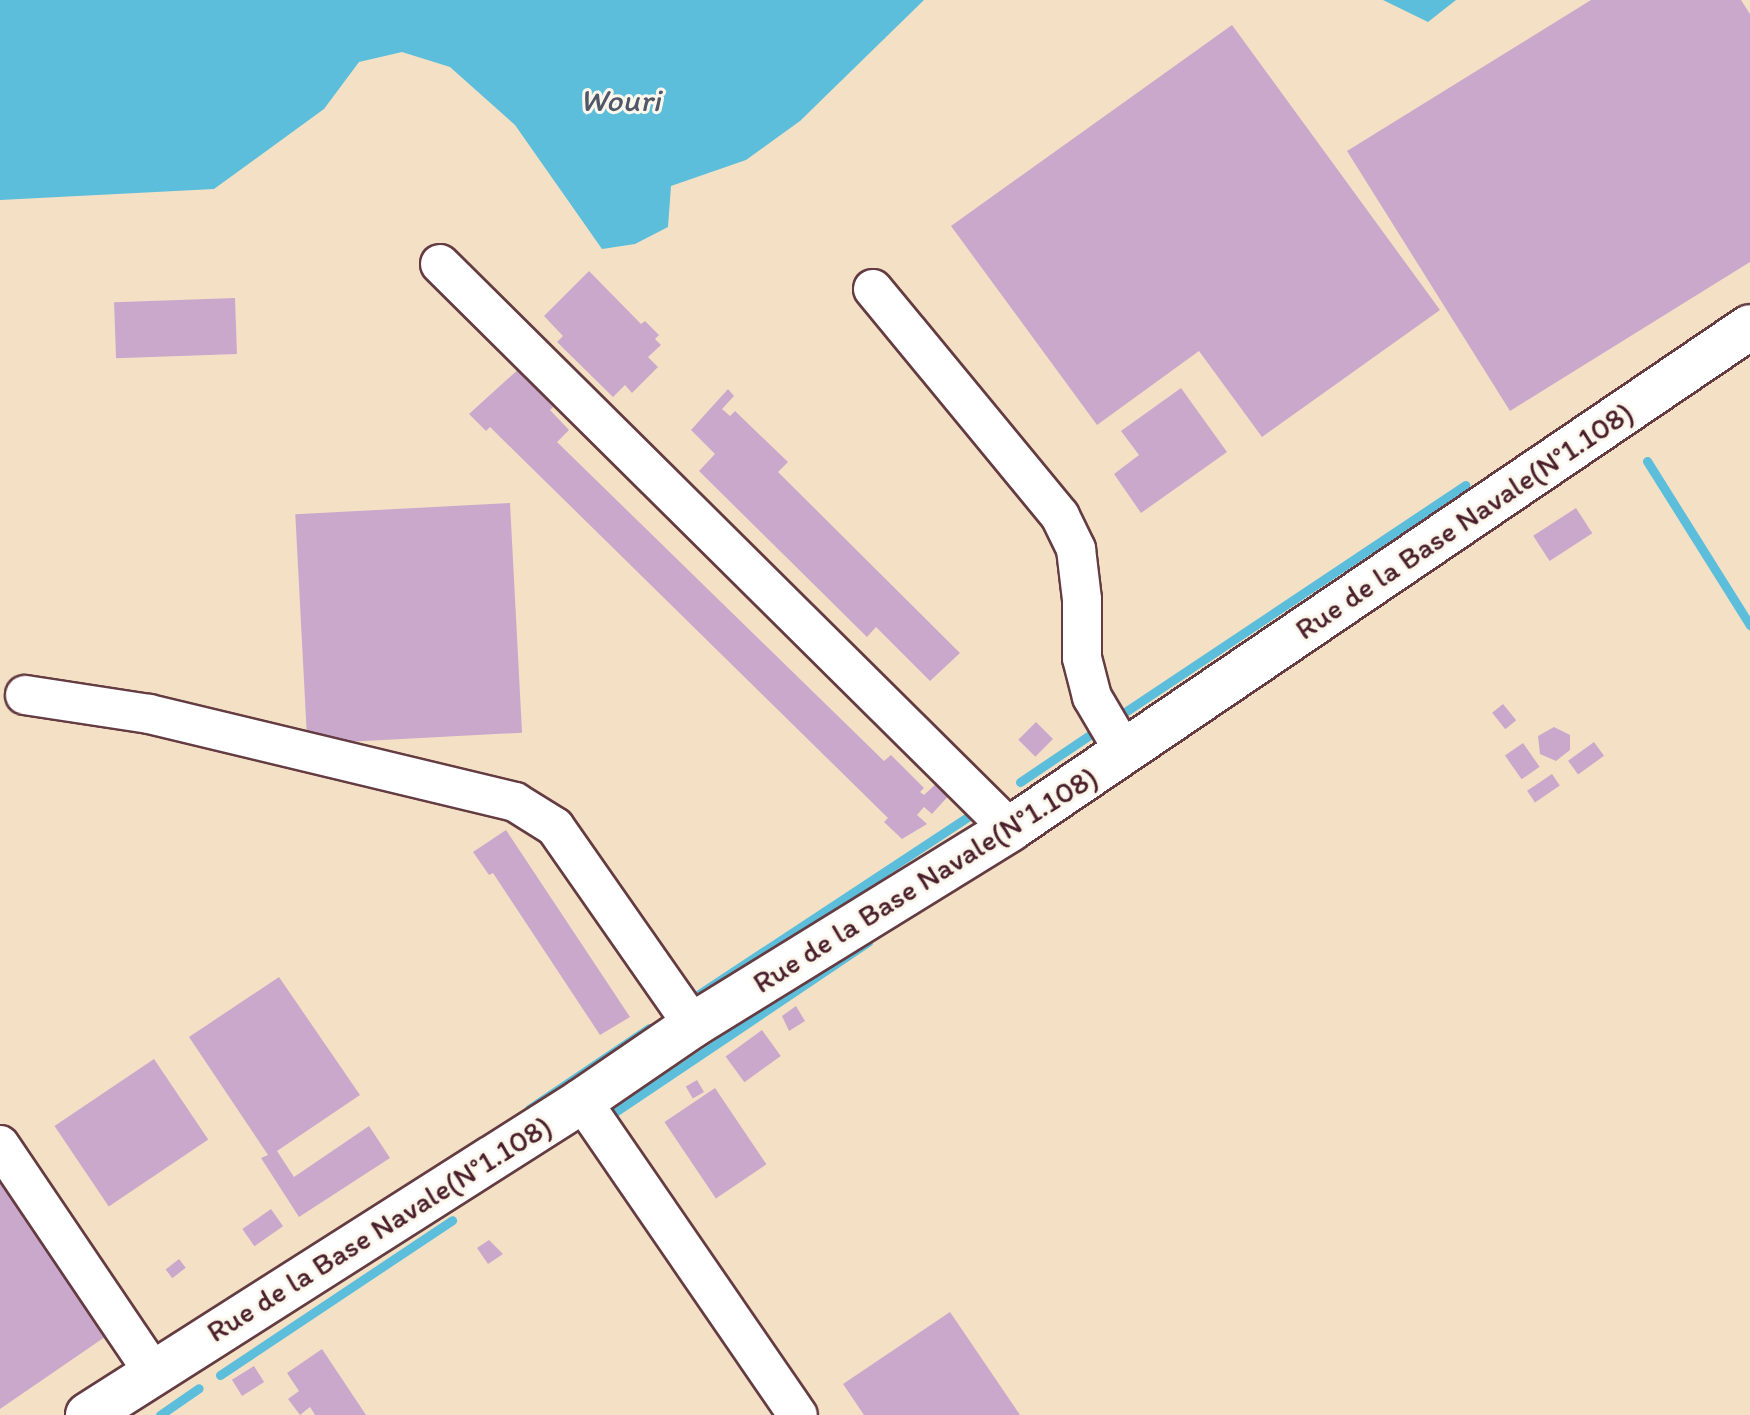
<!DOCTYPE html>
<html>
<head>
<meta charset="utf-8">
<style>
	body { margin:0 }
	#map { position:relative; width:1750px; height:1415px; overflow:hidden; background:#f4e1c5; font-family:Itim,sans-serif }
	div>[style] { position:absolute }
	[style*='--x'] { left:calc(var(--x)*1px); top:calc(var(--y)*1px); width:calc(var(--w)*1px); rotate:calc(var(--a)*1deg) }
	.water>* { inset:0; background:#5cbeda }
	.stream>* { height:9px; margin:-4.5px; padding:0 4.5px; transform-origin:4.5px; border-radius:4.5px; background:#5cbeda }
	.building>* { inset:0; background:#caa8cc; transform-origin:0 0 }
	.roads { filter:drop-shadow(2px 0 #643c42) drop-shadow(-2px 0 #643c42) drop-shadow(0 2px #643c42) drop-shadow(0 -2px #643c42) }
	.minor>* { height:38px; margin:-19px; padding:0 19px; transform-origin:19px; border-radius:19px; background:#fff }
	.major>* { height:44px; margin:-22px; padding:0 22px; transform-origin:22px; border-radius:22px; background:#fff }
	span { translate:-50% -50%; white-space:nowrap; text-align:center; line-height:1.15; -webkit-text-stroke:6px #fbf7ec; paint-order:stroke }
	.street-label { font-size:30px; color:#4a1f2b }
	.water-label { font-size:32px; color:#505768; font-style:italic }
</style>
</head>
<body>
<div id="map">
	<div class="water">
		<div style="clip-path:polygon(0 0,924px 0,800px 121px,746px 160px,671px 186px,668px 227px,635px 244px,602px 249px,515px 125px,450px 67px,402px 52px,359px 62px,324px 109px,214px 189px,0 200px)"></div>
		<div style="clip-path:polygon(1383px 0,1456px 0,1428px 22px)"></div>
	</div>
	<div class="stream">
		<div style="--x:1647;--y:461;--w:194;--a:57.9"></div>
		<div style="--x:1116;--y:718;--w:420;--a:-33.7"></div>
		<div style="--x:1020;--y:782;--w:97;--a:-34"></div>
		<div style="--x:696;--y:996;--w:328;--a:-33.4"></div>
		<div style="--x:529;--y:1109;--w:145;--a:-34"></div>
		<div style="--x:615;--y:1112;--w:305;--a:-33.9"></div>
		<div style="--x:220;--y:1375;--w:279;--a:-33.7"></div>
		<div style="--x:160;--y:1415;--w:47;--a:-34.7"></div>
	</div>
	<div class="building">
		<div style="clip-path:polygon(1591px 0,1741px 0,1750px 14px,1750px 262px,1510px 411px,1347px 151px)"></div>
		<div style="clip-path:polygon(1232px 25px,1440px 310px,1262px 437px,1199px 351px,1097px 425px,951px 226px)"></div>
		<div style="clip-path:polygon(589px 271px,641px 324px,645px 321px,659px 335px,655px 339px,661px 345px,648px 357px,658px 367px,632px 393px,625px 385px,613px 397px,557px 342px,563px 336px,544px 316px)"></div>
		<div style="left:235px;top:298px;width:56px;height:121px;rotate:88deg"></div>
		<div style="clip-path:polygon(522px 366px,537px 382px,533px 385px,553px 407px,550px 410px,569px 430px,557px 442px,884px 761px,891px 755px,924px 788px,920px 792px,924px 795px,939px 781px,951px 793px,932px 814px,924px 807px,917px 815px,927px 824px,902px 839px,884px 822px,888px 818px,490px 427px,486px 431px,469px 414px)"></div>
		<div style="clip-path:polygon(1181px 388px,1227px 452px,1141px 513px,1114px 474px,1139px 455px,1121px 431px)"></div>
		<div style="clip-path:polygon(728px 389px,734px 396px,722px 409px,730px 416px,735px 411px,788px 462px,778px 472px,960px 653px,930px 681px,876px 627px,867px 637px,699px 471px,715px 454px,691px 430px)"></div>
		<div style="left:510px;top:503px;width:230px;height:215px;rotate:87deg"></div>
		<div style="left:1576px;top:508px;width:30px;height:51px;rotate:57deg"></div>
		<div style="left:1503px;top:704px;width:21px;height:14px;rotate:51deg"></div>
		<div style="left:1036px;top:722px;width:24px;height:25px;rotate:45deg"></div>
		<div style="clip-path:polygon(1554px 727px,1570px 735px,1570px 750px,1556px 761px,1540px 754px,1538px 736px)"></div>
		<div style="left:1594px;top:742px;width:17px;height:32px;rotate:54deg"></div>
		<div style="left:1523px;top:743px;width:29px;height:22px;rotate:55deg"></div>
		<div style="left:1552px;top:774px;width:14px;height:30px;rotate:56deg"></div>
		<div style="clip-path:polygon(506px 830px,630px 1017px,600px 1035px,493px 873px,489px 875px,473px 852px)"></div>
		<div style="clip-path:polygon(279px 977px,360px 1095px,277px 1151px,294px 1177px,369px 1126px,390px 1158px,299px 1217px,261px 1158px,268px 1155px,189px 1037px)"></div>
		<div style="clip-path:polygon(796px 1006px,805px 1021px,789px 1031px,782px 1016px)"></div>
		<div style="left:762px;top:1030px;width:32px;height:45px;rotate:54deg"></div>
		<div style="left:154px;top:1059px;width:97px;height:120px;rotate:56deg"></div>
		<div style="left:697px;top:1080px;width:14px;height:13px;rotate:60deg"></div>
		<div style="left:715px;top:1088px;width:92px;height:61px;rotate:56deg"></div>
		<div style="clip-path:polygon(0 1151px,118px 1328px,0 1409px)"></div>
		<div style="left:271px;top:1209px;width:21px;height:35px;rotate:55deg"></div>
		<div style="clip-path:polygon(489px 1240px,503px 1254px,488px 1264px,477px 1248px)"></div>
		<div style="left:179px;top:1259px;width:11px;height:17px;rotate:52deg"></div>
		<div style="clip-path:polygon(950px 1312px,1020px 1415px,864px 1415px,843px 1384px)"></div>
		<div style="clip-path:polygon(322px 1349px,366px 1415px,315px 1415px,310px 1407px,300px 1415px,288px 1399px,299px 1391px,287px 1373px)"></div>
		<div style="left:254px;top:1366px;width:19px;height:26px;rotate:58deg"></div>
	</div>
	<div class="roads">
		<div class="minor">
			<div style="--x:440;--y:264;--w:803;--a:44.75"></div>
			<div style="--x:873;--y:289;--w:294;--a:50.5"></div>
			<div style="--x:1060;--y:516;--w:37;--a:64"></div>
			<div style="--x:1076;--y:549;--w:50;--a:83.2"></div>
			<div style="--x:1082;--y:599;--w:59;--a:90"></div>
			<div style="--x:1082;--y:658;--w:40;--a:75.6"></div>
			<div style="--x:1092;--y:697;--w:65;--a:59.5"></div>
			<div style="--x:25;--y:695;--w:125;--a:8.7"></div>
			<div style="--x:149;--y:714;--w:376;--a:13.5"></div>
			<div style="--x:515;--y:802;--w:47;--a:32"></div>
			<div style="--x:555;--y:827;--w:241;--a:55.1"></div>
			<div style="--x:582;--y:1101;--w:381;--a:55.5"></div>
			<div style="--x:0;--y:1145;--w:274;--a:56"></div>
		</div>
		<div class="major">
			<div style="--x:88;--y:1415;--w:585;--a:-32.44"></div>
			<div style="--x:582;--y:1101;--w:135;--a:-34.4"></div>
			<div style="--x:693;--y:1025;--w:373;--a:-31.7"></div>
			<div style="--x:1010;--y:829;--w:894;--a:-34.15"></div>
		</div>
	</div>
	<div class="street-label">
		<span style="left:1464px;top:521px;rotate:-34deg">Rue de la Base Navale(N°1.108)</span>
		<span style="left:925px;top:880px;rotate:-32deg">Rue de la Base Navale(N°1.108)</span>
		<span style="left:379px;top:1229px;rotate:-32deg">Rue de la Base Navale(N°1.108)</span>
	</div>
	<div class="water-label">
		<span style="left:620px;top:100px">Wouri</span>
	</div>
</div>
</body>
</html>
